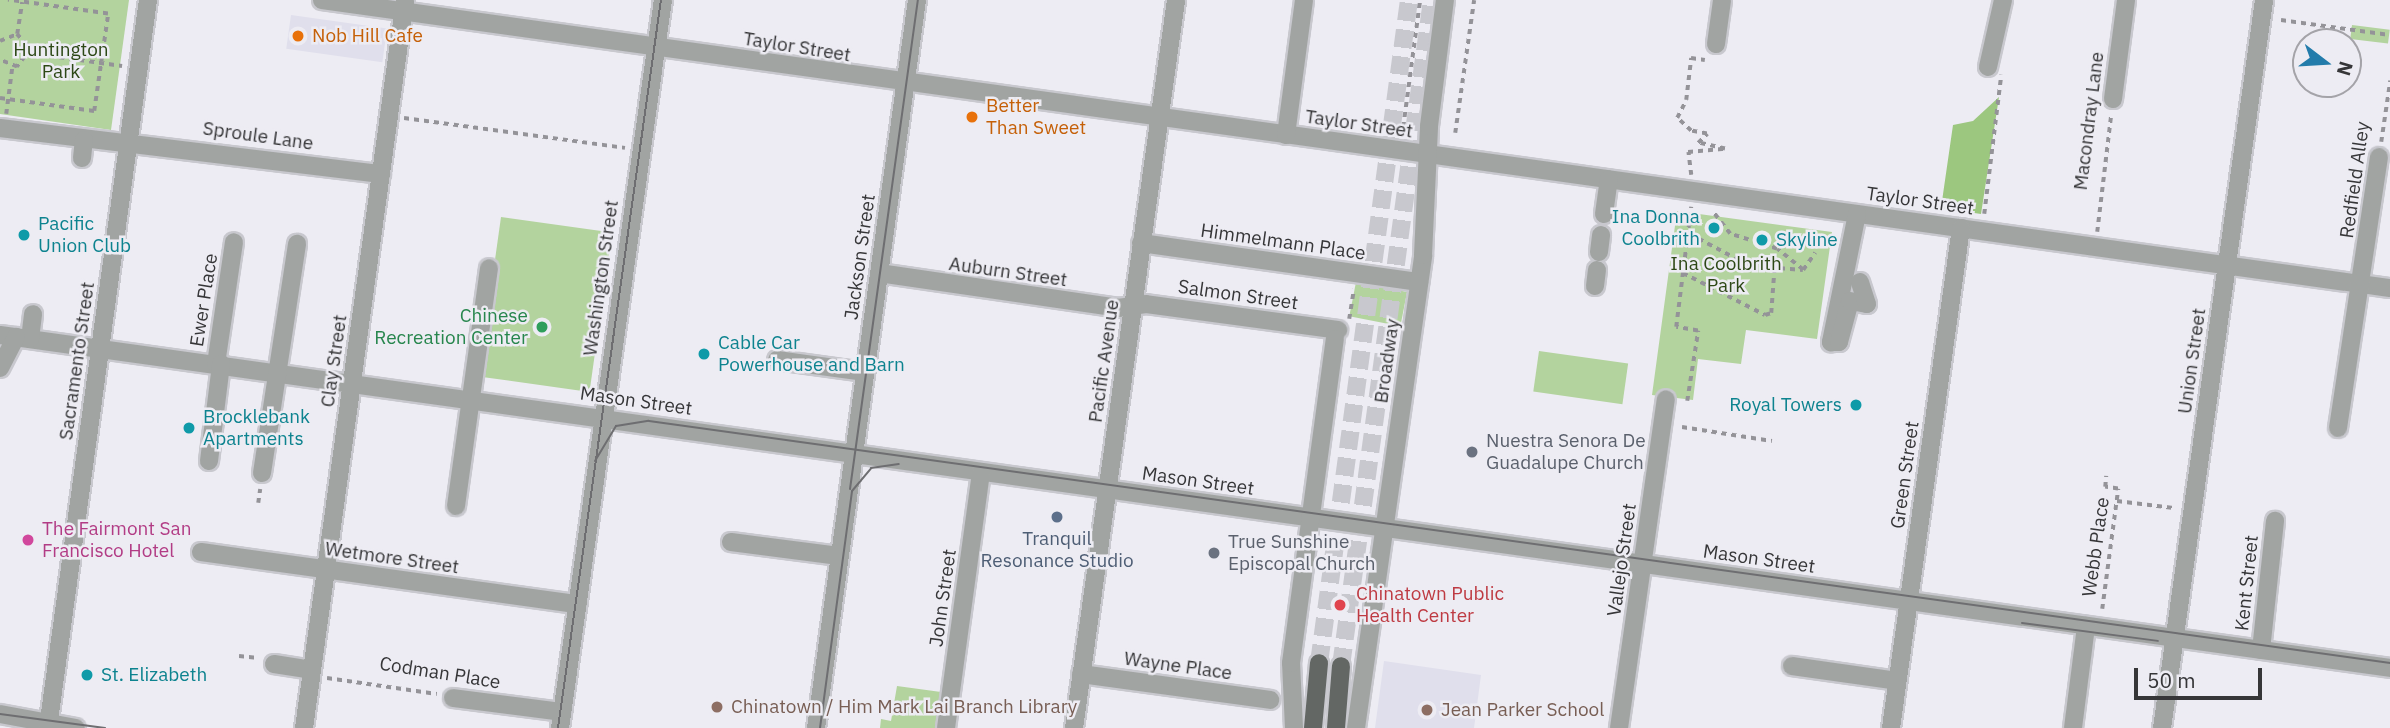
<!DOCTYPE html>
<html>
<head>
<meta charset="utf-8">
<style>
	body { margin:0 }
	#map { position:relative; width:2390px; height:728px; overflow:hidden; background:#edecf3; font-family:"IBM Plex Sans",sans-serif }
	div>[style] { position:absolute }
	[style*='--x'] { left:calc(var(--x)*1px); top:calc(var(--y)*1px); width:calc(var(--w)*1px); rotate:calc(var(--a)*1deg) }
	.built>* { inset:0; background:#e0dfec; transform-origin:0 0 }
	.green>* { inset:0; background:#b3d39e; transform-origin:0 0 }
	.forest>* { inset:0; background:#9cc77f }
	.major-tunnel>* { height:18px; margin-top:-9px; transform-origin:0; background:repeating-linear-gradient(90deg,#c8c8ce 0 18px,transparent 0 27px) }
	.path>* { height:3.5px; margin-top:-1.75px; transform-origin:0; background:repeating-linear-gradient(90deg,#949398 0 5px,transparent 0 10px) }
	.roads { filter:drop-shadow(2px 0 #c8c8ce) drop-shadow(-2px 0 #c8c8ce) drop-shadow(0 2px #c8c8ce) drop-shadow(0 -2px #c8c8ce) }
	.minor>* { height:18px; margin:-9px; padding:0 9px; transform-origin:9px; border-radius:9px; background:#a1a4a2 }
	.major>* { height:18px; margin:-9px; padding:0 9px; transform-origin:9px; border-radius:9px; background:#636764 }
	.tram>* { height:2px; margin:-1px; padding:0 1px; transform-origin:1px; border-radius:1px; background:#6e6e71 }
	.dots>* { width:19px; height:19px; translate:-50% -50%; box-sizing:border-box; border:4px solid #edecf3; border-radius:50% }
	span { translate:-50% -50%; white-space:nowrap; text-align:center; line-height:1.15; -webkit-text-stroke:5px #edecf3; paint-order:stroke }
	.food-label { font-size:19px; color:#c56008 }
	.left { translate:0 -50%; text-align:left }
	.street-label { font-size:19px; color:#363638 }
	.park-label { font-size:19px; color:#2d4816 }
	.culture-label { font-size:19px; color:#0d838f }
	.right { translate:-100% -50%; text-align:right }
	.leisure-label { font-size:19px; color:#27864d }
	.worship-label { font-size:19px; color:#5b616d }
	.hotel-label { font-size:19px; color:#b23c85 }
	.service-label { font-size:19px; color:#4e5e75 }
	.health-label { font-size:19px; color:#be3a42 }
	.education-label { font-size:19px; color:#785e54 }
	.north { position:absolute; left:2292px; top:28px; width:70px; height:70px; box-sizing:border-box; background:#edecf3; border:2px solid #a4a3a8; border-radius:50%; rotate:107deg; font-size:19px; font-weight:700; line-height:28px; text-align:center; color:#363638 }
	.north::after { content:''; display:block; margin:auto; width:24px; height:32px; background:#237cab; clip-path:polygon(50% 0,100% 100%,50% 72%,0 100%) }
	.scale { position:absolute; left:2134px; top:668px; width:128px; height:32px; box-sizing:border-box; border:4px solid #363638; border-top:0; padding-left:9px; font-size:21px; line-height:24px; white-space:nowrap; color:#363638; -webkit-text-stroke:5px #edecf3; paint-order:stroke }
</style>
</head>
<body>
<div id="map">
	<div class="built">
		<div style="left:291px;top:15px;width:97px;height:34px;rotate:8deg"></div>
		<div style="clip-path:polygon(1384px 661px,1481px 675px,1474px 728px,1375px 728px)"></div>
	</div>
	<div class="green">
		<div style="clip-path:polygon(0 0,129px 0,111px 130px,0 114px)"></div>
		<div style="left:2352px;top:25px;width:38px;height:14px;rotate:7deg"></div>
		<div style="clip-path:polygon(1677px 211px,1832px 232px,1817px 339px,1746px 330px,1741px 364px,1698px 359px,1693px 400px,1652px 395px)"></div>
		<div style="left:501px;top:217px;width:112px;height:161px;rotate:8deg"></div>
		<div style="left:1356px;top:282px;width:52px;height:35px;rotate:11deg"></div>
		<div style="left:1539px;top:351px;width:90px;height:41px;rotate:8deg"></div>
		<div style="clip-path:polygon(897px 686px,941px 692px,936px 728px,880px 728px,881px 719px,891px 721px)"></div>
	</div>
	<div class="forest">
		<div style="clip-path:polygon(1999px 97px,1981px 214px,1941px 208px,1953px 125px,1973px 121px)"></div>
	</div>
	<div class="major-tunnel">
		<div style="--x:1319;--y:663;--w:669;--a:-82.27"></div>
		<div style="--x:1341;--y:666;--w:672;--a:-82.22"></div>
	</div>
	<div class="path">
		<div style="--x:2281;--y:20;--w:110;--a:7.8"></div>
		<div style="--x:17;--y:34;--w:32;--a:-81"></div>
		<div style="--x:0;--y:41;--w:18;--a:-22"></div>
		<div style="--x:17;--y:34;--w:21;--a:47"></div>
		<div style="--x:31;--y:49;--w:23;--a:128"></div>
		<div style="--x:17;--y:67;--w:18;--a:-158"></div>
		<div style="--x:30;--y:53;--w:93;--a:8"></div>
		<div style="--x:0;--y:98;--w:95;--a:7.9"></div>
		<div style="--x:94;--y:111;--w:98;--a:-81.8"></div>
		<div style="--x:108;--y:14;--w:101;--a:-172"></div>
		<div style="--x:6;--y:114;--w:46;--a:-82.6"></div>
		<div style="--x:404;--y:118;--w:223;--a:7.7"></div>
		<div style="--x:1403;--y:127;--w:128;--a:-82.4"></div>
		<div style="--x:1455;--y:133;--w:134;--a:-81.9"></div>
		<div style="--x:2381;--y:142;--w:62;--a:-81.6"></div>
		<div style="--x:1691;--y:175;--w:23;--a:-97"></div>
		<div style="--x:1688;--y:152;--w:37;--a:-5"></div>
		<div style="--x:1725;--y:149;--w:28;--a:-167"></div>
		<div style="--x:1698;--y:143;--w:13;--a:-45"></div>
		<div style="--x:1707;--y:134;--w:16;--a:-169"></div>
		<div style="--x:1691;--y:131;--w:19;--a:-137"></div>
		<div style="--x:1677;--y:118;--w:20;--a:-63"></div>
		<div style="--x:1686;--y:100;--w:42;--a:-83.2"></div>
		<div style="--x:1691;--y:58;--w:14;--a:8"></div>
		<div style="--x:1984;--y:214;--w:140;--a:-83"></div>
		<div style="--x:2097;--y:232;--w:118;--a:-83.2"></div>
		<div style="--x:1690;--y:234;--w:68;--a:28.1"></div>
		<div style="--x:1750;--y:266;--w:53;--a:4.3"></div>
		<div style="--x:1803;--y:270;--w:33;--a:-141"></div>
		<div style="--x:1777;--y:249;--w:49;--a:-162.3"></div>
		<div style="--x:1730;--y:234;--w:28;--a:-128"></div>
		<div style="--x:1803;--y:270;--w:21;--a:-55"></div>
		<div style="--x:1683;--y:273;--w:92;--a:27.1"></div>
		<div style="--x:1765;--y:315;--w:6;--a:-18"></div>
		<div style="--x:1771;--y:313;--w:41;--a:-85.8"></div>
		<div style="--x:1349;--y:319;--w:30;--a:-81"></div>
		<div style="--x:1687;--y:401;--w:71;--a:-81.1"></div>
		<div style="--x:1698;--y:331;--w:22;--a:-170"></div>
		<div style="--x:1676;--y:327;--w:121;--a:-82.9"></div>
		<div style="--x:1682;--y:427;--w:91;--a:8.8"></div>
		<div style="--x:2117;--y:501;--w:57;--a:7"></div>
		<div style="--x:258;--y:503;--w:14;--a:-82"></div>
		<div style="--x:2102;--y:609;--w:121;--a:-82.4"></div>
		<div style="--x:2118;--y:489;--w:13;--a:-171"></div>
		<div style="--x:2105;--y:487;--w:11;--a:-85"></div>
		<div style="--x:239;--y:656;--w:19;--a:6"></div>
		<div style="--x:327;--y:678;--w:111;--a:8.3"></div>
	</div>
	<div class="roads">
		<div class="minor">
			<div style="--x:322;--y:0;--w:2088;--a:7.93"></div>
			<div style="--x:1716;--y:44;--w:44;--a:-82.2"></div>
			<div style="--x:1988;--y:67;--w:69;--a:-77.4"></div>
			<div style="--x:2113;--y:99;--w:100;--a:-82.5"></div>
			<div style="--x:0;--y:128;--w:384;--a:6.9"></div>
			<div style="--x:1286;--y:135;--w:136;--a:-82.4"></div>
			<div style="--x:82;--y:158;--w:18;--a:-84"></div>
			<div style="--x:1604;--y:214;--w:35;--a:-82"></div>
			<div style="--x:1857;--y:214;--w:131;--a:101.5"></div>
			<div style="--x:1831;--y:342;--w:8;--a:0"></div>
			<div style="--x:1839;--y:342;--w:42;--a:-75"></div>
			<div style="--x:1850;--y:301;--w:17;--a:10"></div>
			<div style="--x:1867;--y:304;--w:23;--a:-108"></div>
			<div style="--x:1141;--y:243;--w:281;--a:8"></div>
			<div style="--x:1599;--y:252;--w:17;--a:-83"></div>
			<div style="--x:879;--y:273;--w:242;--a:8.3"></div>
			<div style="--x:1118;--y:308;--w:28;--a:-8"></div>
			<div style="--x:1146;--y:304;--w:194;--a:7.7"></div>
			<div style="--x:1595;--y:286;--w:16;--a:-83"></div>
			<div style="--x:0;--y:335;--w:2413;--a:7.93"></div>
			<div style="--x:30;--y:339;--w:25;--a:-83"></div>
			<div style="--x:777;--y:360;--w:89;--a:7.8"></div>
			<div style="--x:216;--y:364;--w:123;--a:-81.6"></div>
			<div style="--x:0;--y:368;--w:35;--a:-63"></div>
			<div style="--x:2338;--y:428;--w:274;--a:-81.4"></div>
			<div style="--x:209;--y:461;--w:98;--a:-82.9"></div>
			<div style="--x:262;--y:473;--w:232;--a:-81.3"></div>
			<div style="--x:456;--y:506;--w:240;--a:-82.1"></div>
			<div style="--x:731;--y:542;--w:109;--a:7.4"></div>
			<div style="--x:201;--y:552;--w:380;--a:7.9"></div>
			<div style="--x:2261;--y:650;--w:130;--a:-83.8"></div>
			<div style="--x:274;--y:664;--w:38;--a:9"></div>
			<div style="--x:1792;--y:666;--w:106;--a:8.1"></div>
			<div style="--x:1081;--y:674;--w:191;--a:7.8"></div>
			<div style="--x:453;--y:698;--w:110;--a:7.3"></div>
			<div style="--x:0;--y:714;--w:77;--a:10.4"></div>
			<div style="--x:48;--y:728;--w:735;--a:-82.18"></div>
			<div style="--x:304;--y:728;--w:735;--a:-82.1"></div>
			<div style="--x:560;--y:728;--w:735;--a:-81.95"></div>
			<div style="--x:816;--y:728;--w:735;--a:-82.1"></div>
			<div style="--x:946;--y:728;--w:257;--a:-82.2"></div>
			<div style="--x:1074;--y:728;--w:735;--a:-82.02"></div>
			<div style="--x:1294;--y:728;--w:65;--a:-92.6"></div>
			<div style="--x:1291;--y:663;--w:327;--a:-82.3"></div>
			<div style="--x:1356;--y:728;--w:478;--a:-81.9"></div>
			<div style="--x:1423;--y:255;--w:129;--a:-87.3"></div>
			<div style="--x:1429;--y:126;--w:127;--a:-82.8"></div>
			<div style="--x:1619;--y:728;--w:332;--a:-81.9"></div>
			<div style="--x:1891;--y:728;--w:505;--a:-82.03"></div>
			<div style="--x:2073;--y:728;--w:103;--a:-82.7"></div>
			<div style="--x:2162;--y:728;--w:735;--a:-82.02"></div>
		</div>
		<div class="major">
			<div style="--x:1313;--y:728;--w:65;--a:-84.7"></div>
			<div style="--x:1336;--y:728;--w:62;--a:-85.4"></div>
		</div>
	</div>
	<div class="tram">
		<div style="--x:595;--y:461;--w:41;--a:-59"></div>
		<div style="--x:616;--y:426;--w:33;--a:-9"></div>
		<div style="--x:649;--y:421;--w:1758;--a:7.91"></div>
		<div style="--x:850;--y:489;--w:494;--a:-82.1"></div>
		<div style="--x:2022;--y:623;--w:137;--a:7.5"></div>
		<div style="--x:0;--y:714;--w:106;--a:7.6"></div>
		<div style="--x:558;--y:728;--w:735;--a:-81.95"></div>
		<div style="--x:820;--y:728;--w:239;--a:-82.3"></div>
		<div style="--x:852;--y:491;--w:30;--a:-50"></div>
		<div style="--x:871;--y:468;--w:28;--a:-8"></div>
	</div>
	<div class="dots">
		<div style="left:298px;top:36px;background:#e8710a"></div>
		<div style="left:972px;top:117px;background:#e8710a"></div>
		<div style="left:1714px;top:228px;background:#0f9aa8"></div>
		<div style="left:24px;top:235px;background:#0f9aa8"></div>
		<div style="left:1762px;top:240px;background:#0f9aa8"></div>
		<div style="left:542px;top:327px;background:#2e9e5b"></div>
		<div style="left:704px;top:354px;background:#0f9aa8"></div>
		<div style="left:1856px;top:405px;background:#0f9aa8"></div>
		<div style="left:189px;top:428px;background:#0f9aa8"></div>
		<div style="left:1472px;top:452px;background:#6b7280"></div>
		<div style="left:1057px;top:517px;background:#5c6f8a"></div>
		<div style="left:28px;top:540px;background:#d1479c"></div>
		<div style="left:1214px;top:553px;background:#6b7280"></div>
		<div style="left:1340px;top:605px;background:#e0444e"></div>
		<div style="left:87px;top:675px;background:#0f9aa8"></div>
		<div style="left:717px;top:707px;background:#8d6e63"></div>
		<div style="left:1427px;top:710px;background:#8d6e63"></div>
	</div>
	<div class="food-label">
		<span class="left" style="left:312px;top:36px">Nob Hill Cafe</span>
		<span class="left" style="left:986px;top:117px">Better<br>Than Sweet</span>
	</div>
	<div class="street-label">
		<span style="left:797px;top:47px;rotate:9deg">Taylor Street</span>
		<span style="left:2089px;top:121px;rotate:-83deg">Macondray Lane</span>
		<span style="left:1359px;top:124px;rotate:8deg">Taylor Street</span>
		<span style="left:258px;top:136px;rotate:8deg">Sproule Lane</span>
		<span style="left:2355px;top:180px;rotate:-82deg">Redfield Alley</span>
		<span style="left:1920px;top:201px;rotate:8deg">Taylor Street</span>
		<span style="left:1283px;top:242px;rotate:8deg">Himmelmann Place</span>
		<span style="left:860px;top:257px;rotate:-82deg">Jackson Street</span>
		<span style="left:1008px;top:272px;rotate:8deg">Auburn Street</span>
		<span style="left:601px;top:278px;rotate:-82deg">Washington Street</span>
		<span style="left:1238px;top:295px;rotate:8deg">Salmon Street</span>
		<span style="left:204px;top:300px;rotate:-81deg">Ewer Place</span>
		<span style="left:77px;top:361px;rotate:-82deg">Sacramento Street</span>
		<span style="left:334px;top:361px;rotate:-82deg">Clay Street</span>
		<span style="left:1104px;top:361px;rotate:-82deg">Pacific Avenue</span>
		<span style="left:1387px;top:361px;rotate:-82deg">Broadway</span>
		<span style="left:2192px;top:361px;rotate:-82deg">Union Street</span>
		<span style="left:636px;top:401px;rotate:8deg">Mason Street</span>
		<span style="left:1905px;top:475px;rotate:-82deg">Green Street</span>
		<span style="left:1198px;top:481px;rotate:8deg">Mason Street</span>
		<span style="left:2096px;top:547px;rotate:-82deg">Webb Place</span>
		<span style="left:392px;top:558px;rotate:8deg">Wetmore Street</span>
		<span style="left:1759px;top:559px;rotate:8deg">Mason Street</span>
		<span style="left:1622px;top:560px;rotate:-82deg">Vallejo Street</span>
		<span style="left:2247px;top:583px;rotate:-84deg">Kent Street</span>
		<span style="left:943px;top:598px;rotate:-82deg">John Street</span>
		<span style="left:1178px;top:666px;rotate:8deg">Wayne Place</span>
		<span style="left:440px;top:673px;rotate:9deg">Codman Place</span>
	</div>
	<div class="park-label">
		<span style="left:61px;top:61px">Huntington<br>Park</span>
		<span style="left:1726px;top:275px">Ina Coolbrith<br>Park</span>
	</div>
	<div class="culture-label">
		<span class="right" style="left:1700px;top:228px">Ina Donna<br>Coolbrith</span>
		<span class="left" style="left:38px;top:235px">Pacific<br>Union Club</span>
		<span class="left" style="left:1776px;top:240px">Skyline</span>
		<span class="left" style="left:718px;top:354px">Cable Car<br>Powerhouse and Barn</span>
		<span class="right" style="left:1842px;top:405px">Royal Towers</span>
		<span class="left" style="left:203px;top:428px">Brocklebank<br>Apartments</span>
		<span class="left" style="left:101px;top:675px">St. Elizabeth</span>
	</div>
	<div class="leisure-label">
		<span class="right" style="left:528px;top:327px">Chinese<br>Recreation Center</span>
	</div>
	<div class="worship-label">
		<span class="left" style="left:1486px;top:452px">Nuestra Senora De<br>Guadalupe Church</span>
		<span class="left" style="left:1228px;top:553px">True Sunshine<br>Episcopal Church</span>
	</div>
	<div class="hotel-label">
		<span class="left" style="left:42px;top:540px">The Fairmont San<br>Francisco Hotel</span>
	</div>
	<div class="service-label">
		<span style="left:1057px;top:550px">Tranquil<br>Resonance Studio</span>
	</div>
	<div class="health-label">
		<span class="left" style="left:1356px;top:605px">Chinatown Public<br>Health Center</span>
	</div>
	<div class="education-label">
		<span class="left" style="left:731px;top:707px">Chinatown / Him Mark Lai Branch Library</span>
		<span class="left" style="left:1441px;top:710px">Jean Parker School</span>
	</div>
	<div class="north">N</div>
	<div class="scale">50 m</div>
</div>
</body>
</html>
